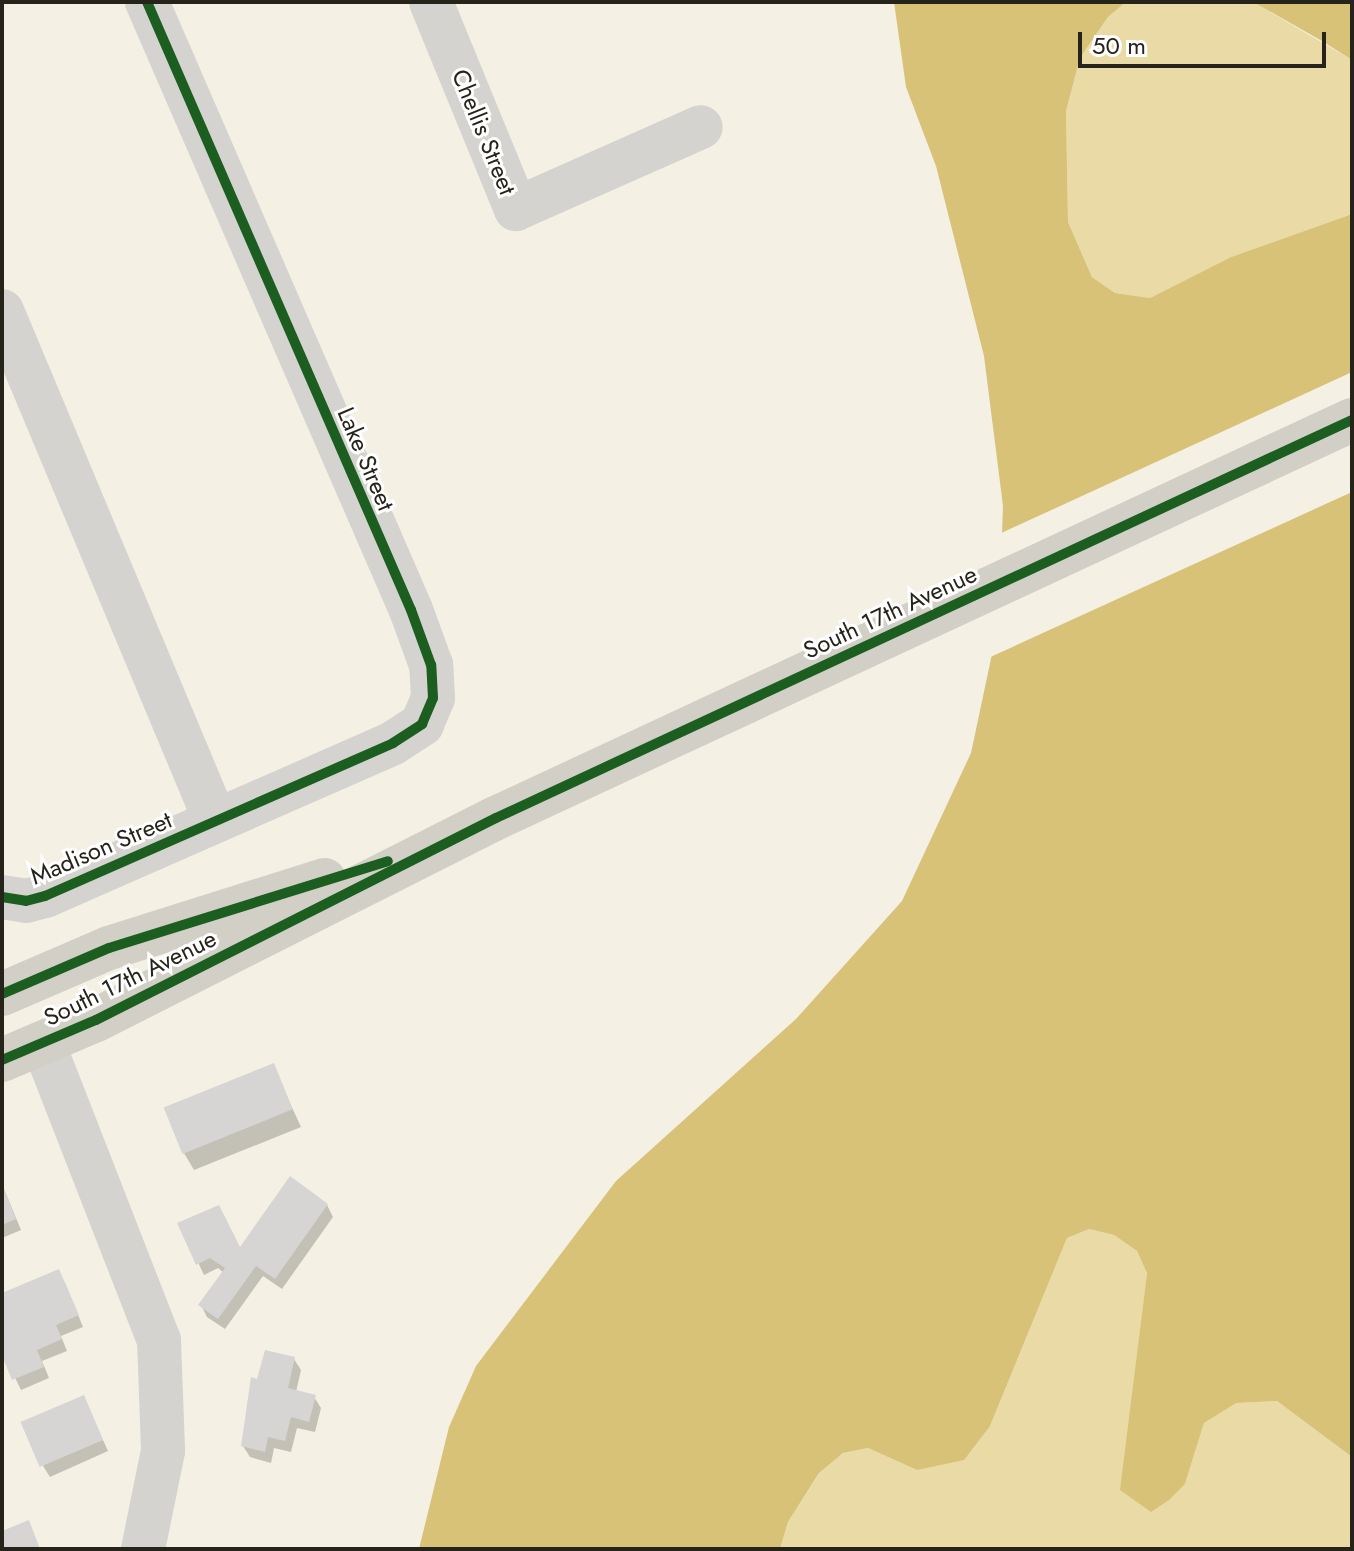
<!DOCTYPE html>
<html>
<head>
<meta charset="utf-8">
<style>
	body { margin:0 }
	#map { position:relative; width:1354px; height:1551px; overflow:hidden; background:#f4f0e4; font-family:Jost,sans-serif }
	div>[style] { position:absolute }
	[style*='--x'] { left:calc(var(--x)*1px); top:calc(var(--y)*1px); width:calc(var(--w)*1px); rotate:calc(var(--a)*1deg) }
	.green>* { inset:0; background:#eadba6 }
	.water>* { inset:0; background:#d7c278 }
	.pier>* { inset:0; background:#f4f0e4 }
	.shadow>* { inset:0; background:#0003 }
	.building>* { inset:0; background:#d6d5d4; transform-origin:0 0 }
	.minor>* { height:44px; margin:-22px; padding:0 22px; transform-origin:22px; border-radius:22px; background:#d4d3d0 }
	.major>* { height:44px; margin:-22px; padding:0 22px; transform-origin:22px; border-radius:22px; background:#d2cfc7 }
	.cycleway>* { height:10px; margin:-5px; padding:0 5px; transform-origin:5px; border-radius:5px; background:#1b5e20 }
	span { translate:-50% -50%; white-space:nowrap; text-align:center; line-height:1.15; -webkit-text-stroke:6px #fff; paint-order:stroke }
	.street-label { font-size:24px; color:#25231a }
	.frame { position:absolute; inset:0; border:4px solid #25231a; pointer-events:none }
	.scale { position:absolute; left:1078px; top:32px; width:248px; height:36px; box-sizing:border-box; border:4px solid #25231a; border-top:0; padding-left:10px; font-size:24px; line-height:28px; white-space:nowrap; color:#25231a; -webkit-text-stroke:6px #fff; paint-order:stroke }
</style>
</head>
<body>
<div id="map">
	<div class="green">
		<div style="clip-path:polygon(1126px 2px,1253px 2px,1352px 60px,1352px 214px,1231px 257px,1150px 298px,1115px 293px,1092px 277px,1068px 222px,1066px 111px,1080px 58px,1108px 17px)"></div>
		<div style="clip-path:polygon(1089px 1229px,1114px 1235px,1137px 1251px,1147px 1273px,1121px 1490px,1185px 1484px,1204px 1423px,1235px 1403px,1277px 1401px,1352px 1457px,1352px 1549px,780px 1549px,788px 1522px,820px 1472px,843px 1453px,868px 1448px,917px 1470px,990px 1426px,1067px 1238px)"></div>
	</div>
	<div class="water">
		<div style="clip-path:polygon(894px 2px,1126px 2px,1108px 17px,1080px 58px,1066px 111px,1068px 222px,1092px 277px,1115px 293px,1150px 298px,1231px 257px,1352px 214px,1352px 1457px,1277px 1401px,1236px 1403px,1204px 1423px,1185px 1484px,1169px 1500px,1151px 1512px,1120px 1490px,1147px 1273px,1137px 1251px,1114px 1235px,1089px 1229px,1067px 1238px,990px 1426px,964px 1460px,917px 1470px,868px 1448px,843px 1453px,819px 1473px,788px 1522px,780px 1549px,419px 1549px,449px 1427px,476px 1366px,616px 1181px,796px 1019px,902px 901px,971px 753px,999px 621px,1003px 506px,984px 356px,936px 166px,906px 87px)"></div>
		<div style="clip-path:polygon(1253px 2px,1352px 2px,1352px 60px,1322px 41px)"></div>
	</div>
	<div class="pier">
		<div style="clip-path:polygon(1352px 372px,1352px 492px,986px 659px,995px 620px,997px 535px)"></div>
	</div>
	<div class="shadow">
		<div style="clip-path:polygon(273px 1066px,301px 1127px,194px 1170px,184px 1153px)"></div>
		<div style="clip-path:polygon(2px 1184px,21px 1230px,2px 1238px)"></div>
		<div style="clip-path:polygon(327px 1205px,333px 1217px,282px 1289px,263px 1276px,225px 1329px,207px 1317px,201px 1305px,224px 1273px,218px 1268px,204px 1275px,180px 1224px,240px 1250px)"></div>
		<div style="clip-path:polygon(65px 1283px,83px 1327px,61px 1336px,67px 1351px,42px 1361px,49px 1378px,21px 1390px,2px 1351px,2px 1295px)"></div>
		<div style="clip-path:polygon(294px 1359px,301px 1370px,296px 1392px,314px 1397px,321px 1408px,315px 1432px,297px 1428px,291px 1452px,274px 1448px,271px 1463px,250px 1457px,243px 1446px,259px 1381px)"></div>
		<div style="clip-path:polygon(89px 1409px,108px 1451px,50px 1477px,43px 1466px)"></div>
	</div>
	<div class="building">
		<div style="left:274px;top:1063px;width:50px;height:119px;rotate:68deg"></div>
		<div style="clip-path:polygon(290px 1176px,328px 1204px,275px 1279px,256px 1266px,218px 1319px,198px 1305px,225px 1268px,210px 1258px,196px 1265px,177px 1223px,219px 1205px,240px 1247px)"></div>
		<div style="clip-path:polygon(2px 1184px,16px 1219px,2px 1225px)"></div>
		<div style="clip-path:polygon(59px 1269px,79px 1315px,56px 1325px,62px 1339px,37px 1350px,44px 1367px,12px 1380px,2px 1356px,2px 1293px)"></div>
		<div style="clip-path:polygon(265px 1350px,295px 1357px,288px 1388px,316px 1395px,309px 1422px,291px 1417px,285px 1441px,268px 1437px,265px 1452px,241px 1446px,251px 1377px,257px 1379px)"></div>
		<div style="left:84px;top:1395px;width:49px;height:69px;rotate:67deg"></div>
		<div style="clip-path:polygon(29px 1520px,40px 1549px,2px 1549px,2px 1531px)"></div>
	</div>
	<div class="minor">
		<div style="--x:431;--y:2;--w:224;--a:67.7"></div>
		<div style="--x:516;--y:209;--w:202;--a:-23.9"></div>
		<div style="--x:2;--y:311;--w:552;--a:67.29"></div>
		<div style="--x:2;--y:897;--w:24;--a:9"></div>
		<div style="--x:26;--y:901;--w:20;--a:-15"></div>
		<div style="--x:45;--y:896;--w:380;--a:-23.7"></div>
		<div style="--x:393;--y:743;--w:35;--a:-33"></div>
		<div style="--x:422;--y:724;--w:28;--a:-67"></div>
		<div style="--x:433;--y:698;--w:33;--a:-93"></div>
		<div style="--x:431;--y:665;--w:59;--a:-110"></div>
		<div style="--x:411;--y:610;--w:663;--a:-113.47"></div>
		<div style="--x:43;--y:1043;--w:319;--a:68.7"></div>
		<div style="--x:159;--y:1340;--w:111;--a:87.9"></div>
		<div style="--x:163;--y:1451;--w:100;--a:101.5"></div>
	</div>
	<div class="major">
		<div style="--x:2;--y:994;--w:116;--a:-23.3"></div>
		<div style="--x:109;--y:948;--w:226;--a:-17.5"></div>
		<div style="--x:2;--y:1060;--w:102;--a:-23.1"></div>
		<div style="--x:96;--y:1020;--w:448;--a:-26.8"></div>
		<div style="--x:496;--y:818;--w:944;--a:-24.94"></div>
	</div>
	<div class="cycleway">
		<div style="--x:2;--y:897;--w:24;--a:9"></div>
		<div style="--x:26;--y:901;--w:20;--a:-15"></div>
		<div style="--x:45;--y:896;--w:380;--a:-23.7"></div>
		<div style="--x:393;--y:743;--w:35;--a:-33"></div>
		<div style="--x:422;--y:724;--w:28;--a:-67"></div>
		<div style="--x:433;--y:698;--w:33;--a:-93"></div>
		<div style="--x:431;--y:665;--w:59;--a:-110"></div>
		<div style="--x:411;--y:610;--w:663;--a:-113.47"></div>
		<div style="--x:2;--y:994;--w:116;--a:-23.3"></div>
		<div style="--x:109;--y:948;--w:292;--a:-17.3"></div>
		<div style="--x:2;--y:1060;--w:102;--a:-23.1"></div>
		<div style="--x:96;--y:1020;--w:448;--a:-26.8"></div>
		<div style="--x:496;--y:818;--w:944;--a:-24.94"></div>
	</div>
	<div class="street-label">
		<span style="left:484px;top:132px;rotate:68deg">Chellis Street</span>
		<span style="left:366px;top:459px;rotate:67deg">Lake Street</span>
		<span style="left:890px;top:612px;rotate:-25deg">South 17th Avenue</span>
		<span style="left:101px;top:848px;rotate:-23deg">Madison Street</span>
		<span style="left:130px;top:978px;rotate:-26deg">South 17th Avenue</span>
	</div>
	<div class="frame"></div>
	<div class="scale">50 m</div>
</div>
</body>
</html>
